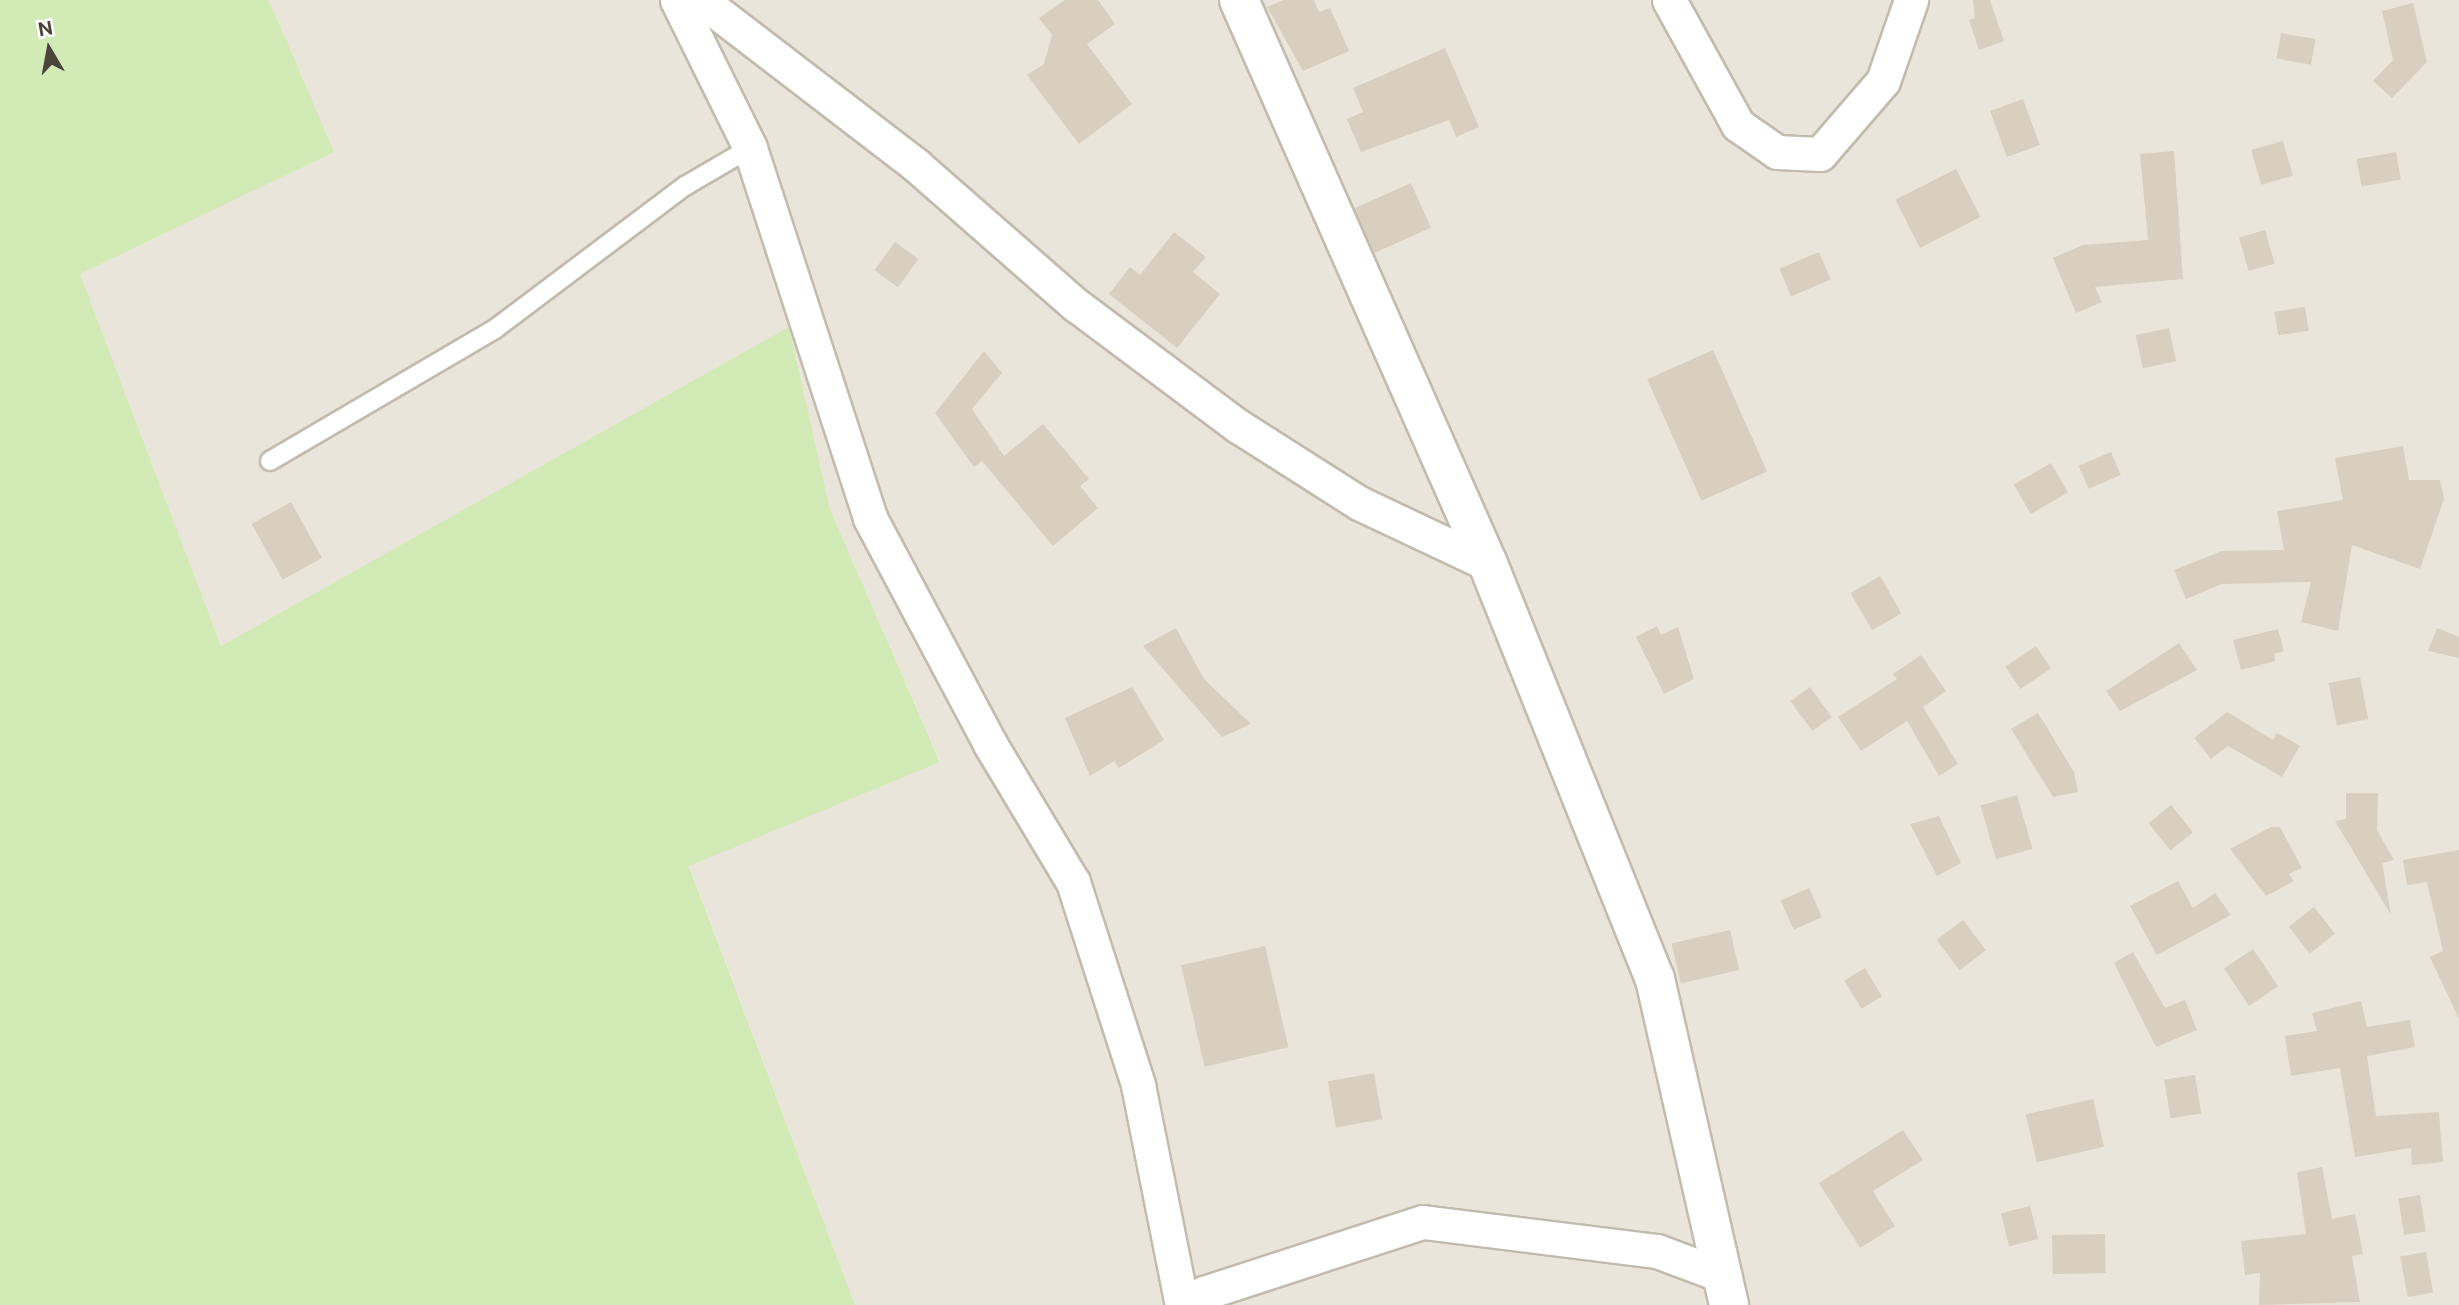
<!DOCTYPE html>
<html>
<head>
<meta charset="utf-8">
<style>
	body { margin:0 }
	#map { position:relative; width:2459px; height:1305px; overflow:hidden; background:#f6f3ec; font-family:"Public Sans",sans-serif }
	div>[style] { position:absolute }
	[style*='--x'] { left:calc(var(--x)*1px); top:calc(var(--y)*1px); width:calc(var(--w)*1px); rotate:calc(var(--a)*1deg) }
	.residential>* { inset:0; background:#eae5da }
	.green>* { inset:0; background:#d2eab5 }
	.building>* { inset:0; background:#d8cfc1; transform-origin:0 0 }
	.roads { filter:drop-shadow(2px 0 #c2bbae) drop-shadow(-2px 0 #c2bbae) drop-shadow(0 2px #c2bbae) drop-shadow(0 -2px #c2bbae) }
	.service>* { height:18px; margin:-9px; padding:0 9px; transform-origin:9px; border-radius:9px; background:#fff }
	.minor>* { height:33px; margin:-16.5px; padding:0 16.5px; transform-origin:16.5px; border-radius:16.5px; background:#fff }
	.tertiary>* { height:38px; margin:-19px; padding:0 19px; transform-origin:19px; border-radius:19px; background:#fff }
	span { translate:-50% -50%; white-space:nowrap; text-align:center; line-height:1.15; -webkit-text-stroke:7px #fff; paint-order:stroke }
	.north { position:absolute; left:14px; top:14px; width:70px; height:70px; -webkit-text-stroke:5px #fff; paint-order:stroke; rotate:350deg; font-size:19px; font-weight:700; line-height:28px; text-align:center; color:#4b4439 }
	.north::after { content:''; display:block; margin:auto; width:24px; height:32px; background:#4b4439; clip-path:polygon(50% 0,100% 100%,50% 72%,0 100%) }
</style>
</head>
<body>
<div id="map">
	<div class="residential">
		<div style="clip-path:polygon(269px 0,2459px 0,2459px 1305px,855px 1305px,689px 865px,940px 761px,830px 509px,789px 328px,221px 646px,80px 274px,333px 152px)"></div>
	</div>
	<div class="green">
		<div style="clip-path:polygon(0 0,269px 0,334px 152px,80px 274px,221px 646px,789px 327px,830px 509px,940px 762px,689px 866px,855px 1305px,0 1305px)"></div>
	</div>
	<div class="building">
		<div style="clip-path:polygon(1065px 0,1098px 0,1115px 24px,1087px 44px,1132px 104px,1079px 144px,1027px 75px,1044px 64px,1052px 35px,1039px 18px)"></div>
		<div style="clip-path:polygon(1284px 0,1314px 0,1319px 12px,1330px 8px,1349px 51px,1303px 71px,1267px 7px)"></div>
		<div style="clip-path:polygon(1973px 0,1990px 0,2004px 41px,1979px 50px,1969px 20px,1975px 18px)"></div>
		<div style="clip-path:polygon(2413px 3px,2427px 62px,2392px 98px,2373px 81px,2393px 60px,2382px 11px)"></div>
		<div style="left:2281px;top:33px;width:35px;height:26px;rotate:10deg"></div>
		<div style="clip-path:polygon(1445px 48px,1479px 127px,1456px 137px,1449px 120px,1361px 152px,1347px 119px,1363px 112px,1353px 88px)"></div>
		<div style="left:2023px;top:99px;width:49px;height:35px;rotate:70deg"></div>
		<div style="left:2283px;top:141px;width:36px;height:33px;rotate:74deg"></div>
		<div style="clip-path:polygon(2174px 151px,2183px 279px,2095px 287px,2102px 302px,2076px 313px,2053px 258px,2083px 245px,2148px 240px,2140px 154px)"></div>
		<div style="left:2396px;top:152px;width:28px;height:40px;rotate:80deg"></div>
		<div style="left:1956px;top:169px;width:54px;height:68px;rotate:63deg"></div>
		<div style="left:1411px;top:183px;width:49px;height:62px;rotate:66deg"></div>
		<div style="left:2265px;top:230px;width:35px;height:27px;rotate:74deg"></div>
		<div style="clip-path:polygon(1174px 232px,1206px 257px,1193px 272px,1220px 294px,1177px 348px,1109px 294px,1130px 267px,1140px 275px)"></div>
		<div style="left:895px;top:242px;width:29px;height:35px;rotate:36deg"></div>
		<div style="left:1819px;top:252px;width:30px;height:43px;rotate:67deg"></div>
		<div style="left:2305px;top:307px;width:24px;height:31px;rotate:81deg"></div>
		<div style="left:2169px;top:328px;width:34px;height:34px;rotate:78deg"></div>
		<div style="left:1713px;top:350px;width:133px;height:72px;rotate:66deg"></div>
		<div style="clip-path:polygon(984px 351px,1002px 373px,972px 409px,1004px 456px,1043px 424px,1089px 479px,1080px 486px,1098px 508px,1053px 546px,982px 461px,974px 467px,935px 413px)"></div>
		<div style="clip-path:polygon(2403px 446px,2409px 480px,2440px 480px,2444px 499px,2420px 569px,2352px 545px,2338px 631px,2301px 622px,2311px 582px,2222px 584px,2186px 599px,2174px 570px,2222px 551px,2284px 550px,2277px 511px,2343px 500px,2335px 458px)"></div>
		<div style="left:2111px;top:452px;width:25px;height:35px;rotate:67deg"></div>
		<div style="left:2051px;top:463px;width:34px;height:43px;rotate:60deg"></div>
		<div style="left:291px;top:502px;width:64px;height:45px;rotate:61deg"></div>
		<div style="left:1880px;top:576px;width:43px;height:34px;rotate:60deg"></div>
		<div style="clip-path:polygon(1657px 626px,1661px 635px,1678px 627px,1694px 679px,1664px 694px,1636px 637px)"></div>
		<div style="clip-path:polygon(1176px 628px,1204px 679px,1251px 724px,1222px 737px,1143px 646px)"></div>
		<div style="clip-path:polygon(2437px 628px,2459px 637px,2459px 658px,2428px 651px)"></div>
		<div style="clip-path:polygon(2278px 629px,2284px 651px,2274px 654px,2275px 661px,2241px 670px,2233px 640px)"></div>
		<div style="clip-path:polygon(2179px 643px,2197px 670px,2120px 711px,2106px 691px)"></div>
		<div style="left:2036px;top:646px;width:27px;height:37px;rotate:56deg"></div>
		<div style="clip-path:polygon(1921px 655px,1946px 691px,1923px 707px,1958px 764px,1939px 776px,1907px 721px,1861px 751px,1838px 717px,1897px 679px,1893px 674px)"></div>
		<div style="left:2360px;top:677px;width:43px;height:32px;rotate:79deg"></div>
		<div style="clip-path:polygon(1132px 687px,1164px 740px,1119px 768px,1114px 761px,1090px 776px,1065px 718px)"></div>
		<div style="left:1810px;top:687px;width:37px;height:24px;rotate:54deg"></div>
		<div style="clip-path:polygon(2227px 712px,2273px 740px,2277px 733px,2300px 746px,2282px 777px,2228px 746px,2211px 759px,2194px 738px)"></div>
		<div style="clip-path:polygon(2038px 713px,2074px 772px,2078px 792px,2053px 797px,2011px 729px)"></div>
		<div style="clip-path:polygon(2346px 793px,2378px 793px,2377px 830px,2394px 860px,2382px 863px,2391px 915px,2335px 821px,2346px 819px)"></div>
		<div style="left:2017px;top:795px;width:56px;height:38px;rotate:74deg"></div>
		<div style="left:2171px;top:805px;width:35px;height:29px;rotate:51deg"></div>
		<div style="clip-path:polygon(1939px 816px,1961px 863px,1937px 876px,1910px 824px)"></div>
		<div style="clip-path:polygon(2271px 827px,2280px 827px,2302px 868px,2289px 874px,2294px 881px,2266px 896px,2230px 849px)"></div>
		<div style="clip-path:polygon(2459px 850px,2459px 1019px,2430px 957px,2443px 951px,2427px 882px,2407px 885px,2403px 860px)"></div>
		<div style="clip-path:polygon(2178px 881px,2193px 908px,2215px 893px,2231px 915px,2157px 955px,2130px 906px)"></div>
		<div style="left:1809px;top:888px;width:32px;height:31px;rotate:66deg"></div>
		<div style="left:2314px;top:907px;width:34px;height:32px;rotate:52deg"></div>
		<div style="left:1963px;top:920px;width:38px;height:33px;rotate:53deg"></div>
		<div style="left:1730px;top:930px;width:41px;height:60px;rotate:77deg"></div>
		<div style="left:1265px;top:946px;width:104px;height:86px;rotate:77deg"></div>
		<div style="left:2253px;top:949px;width:45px;height:35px;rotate:56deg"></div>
		<div style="clip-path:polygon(2133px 952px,2165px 1008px,2185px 1000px,2197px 1030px,2156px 1047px,2114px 963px)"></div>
		<div style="left:1865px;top:968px;width:33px;height:24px;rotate:59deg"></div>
		<div style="clip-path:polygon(2361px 1001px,2367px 1027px,2410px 1020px,2415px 1047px,2367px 1056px,2376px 1116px,2439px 1112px,2443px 1162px,2412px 1165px,2411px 1148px,2355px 1157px,2340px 1068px,2291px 1076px,2285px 1036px,2317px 1031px,2312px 1013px)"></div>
		<div style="left:1374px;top:1073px;width:47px;height:47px;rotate:80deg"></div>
		<div style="left:2195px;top:1075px;width:39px;height:31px;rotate:81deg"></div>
		<div style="left:2093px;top:1099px;width:49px;height:69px;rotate:77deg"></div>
		<div style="clip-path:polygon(1903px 1130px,1923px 1160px,1873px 1191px,1895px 1226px,1860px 1248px,1819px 1183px)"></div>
		<div style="clip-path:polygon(2322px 1167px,2332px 1219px,2355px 1214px,2363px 1254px,2352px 1256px,2360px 1302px,2259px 1305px,2260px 1273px,2245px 1275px,2241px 1241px,2306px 1234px,2297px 1172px)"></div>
		<div style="left:2420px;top:1195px;width:37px;height:22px;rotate:81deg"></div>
		<div style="left:2030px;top:1206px;width:34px;height:30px;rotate:76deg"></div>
		<div style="left:2105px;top:1234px;width:39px;height:53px;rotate:89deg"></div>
		<div style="left:2426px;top:1252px;width:41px;height:26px;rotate:80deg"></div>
	</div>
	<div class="roads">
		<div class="service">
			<div style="--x:270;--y:461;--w:261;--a:-30.4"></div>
			<div style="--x:495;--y:329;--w:238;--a:-37"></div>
			<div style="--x:685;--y:186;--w:75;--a:-30.3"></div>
		</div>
		<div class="minor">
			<div style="--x:677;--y:0;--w:165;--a:63.7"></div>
			<div style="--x:750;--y:148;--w:389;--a:72"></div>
			<div style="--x:870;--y:518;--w:256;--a:62"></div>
			<div style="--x:990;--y:744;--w:161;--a:59"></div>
			<div style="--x:1073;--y:882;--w:213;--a:72.2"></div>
			<div style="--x:1138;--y:1085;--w:224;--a:78.7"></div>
			<div style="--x:701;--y:0;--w:272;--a:37.5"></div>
			<div style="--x:917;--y:166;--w:211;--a:41.2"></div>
			<div style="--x:1076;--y:305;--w:202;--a:36.8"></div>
			<div style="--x:1238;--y:426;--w:143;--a:32.5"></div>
			<div style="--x:1359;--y:503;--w:143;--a:25.3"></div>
			<div style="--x:1669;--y:0;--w:143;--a:61.1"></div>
			<div style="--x:1738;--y:125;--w:47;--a:34.7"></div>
			<div style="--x:1777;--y:152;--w:43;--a:2.7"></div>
			<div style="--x:1820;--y:154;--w:96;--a:-49.2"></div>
			<div style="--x:1883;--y:81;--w:86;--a:-70.9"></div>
			<div style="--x:1186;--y:1305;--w:22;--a:-34"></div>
			<div style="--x:1204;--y:1293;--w:230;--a:-18"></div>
			<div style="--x:1423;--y:1222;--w:236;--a:7.1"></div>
			<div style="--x:1657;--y:1251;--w:72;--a:20.5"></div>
		</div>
		<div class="tertiary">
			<div style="--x:1239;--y:0;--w:617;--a:66.18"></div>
			<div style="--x:1488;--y:564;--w:447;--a:68.1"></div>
			<div style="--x:1655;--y:979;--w:334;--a:77.2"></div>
		</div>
	</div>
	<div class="north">N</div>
</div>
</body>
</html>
